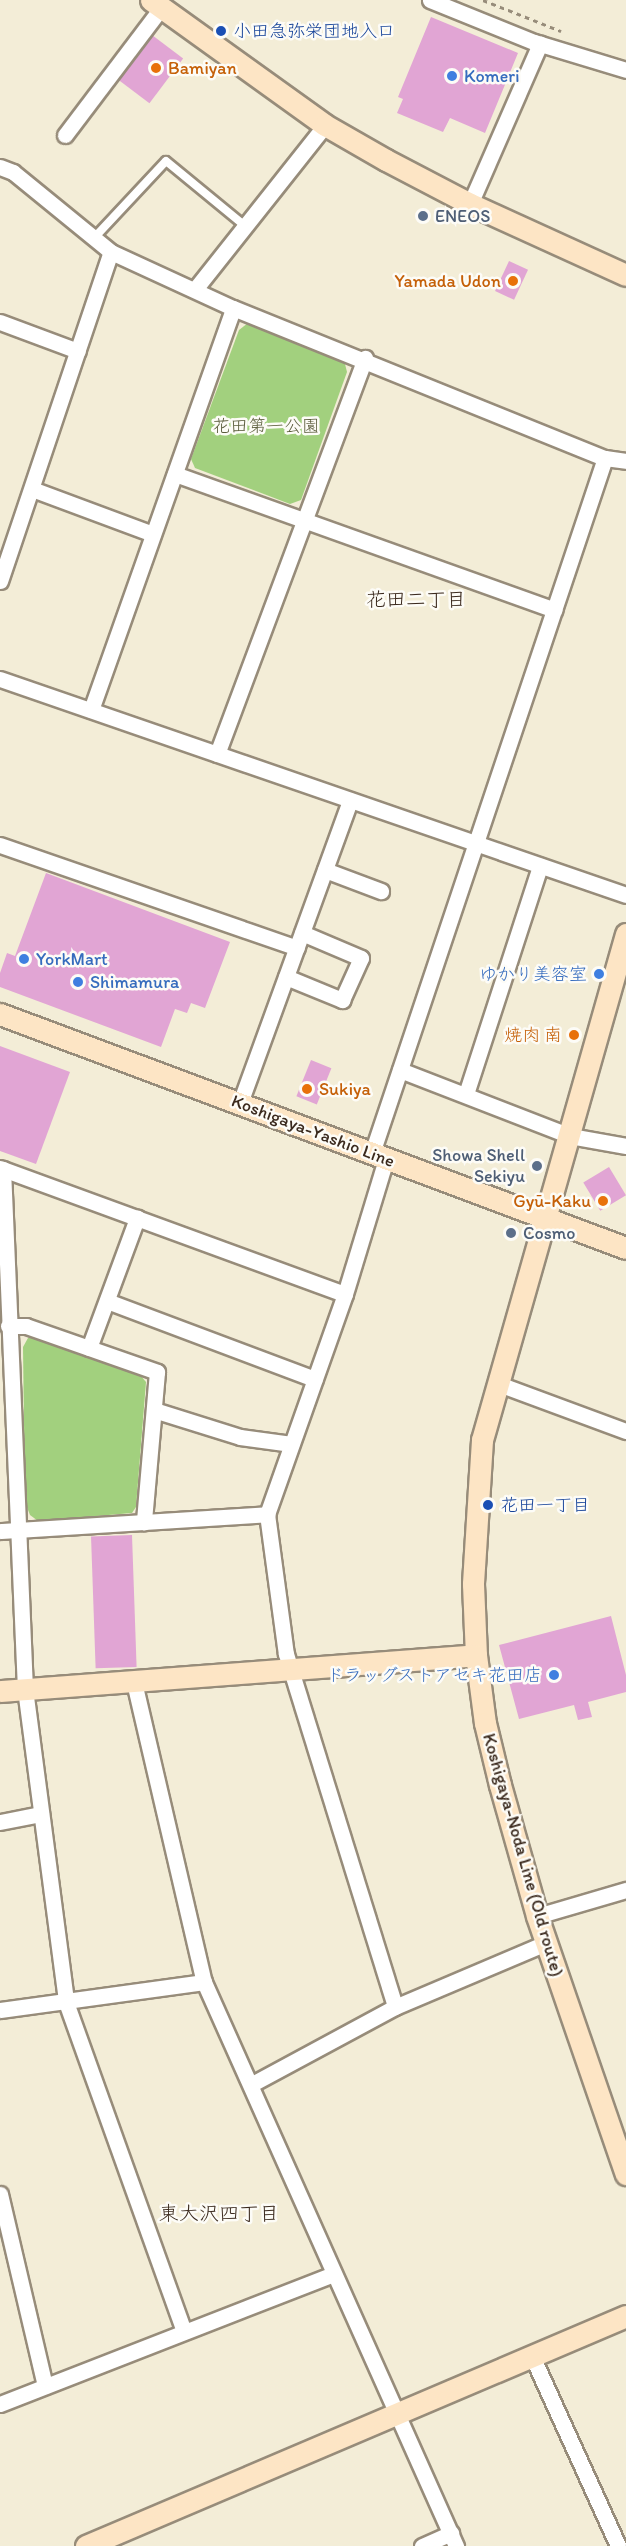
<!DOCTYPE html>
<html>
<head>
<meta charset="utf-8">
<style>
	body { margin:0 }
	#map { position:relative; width:626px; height:2546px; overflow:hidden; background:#f3edd7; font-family:Itim,"Klee One",sans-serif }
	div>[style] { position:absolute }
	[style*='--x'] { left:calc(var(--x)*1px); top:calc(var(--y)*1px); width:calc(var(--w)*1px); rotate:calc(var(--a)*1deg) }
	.green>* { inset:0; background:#a2d07e }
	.building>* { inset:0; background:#e1a5d4; transform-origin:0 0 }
	.path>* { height:3px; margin-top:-1.5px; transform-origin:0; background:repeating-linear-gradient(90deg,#978c7a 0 4.5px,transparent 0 9px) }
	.roads { filter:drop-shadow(2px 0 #978c7a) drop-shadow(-2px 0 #978c7a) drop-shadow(0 2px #978c7a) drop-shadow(0 -2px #978c7a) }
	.lane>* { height:8px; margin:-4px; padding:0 4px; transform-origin:4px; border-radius:4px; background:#fff }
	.street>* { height:15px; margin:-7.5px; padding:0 7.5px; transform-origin:7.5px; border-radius:7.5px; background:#fff }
	.secondary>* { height:21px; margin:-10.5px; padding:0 10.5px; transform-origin:10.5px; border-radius:10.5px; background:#fde5c5 }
	.dots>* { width:16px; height:16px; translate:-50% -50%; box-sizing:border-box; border:3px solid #fdfcf7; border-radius:50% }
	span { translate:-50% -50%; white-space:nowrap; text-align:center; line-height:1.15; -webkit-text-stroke:5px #fdfcf7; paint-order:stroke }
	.transit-label { font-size:18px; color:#164399 }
	.left { translate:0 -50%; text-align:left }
	.food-label { font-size:18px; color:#c56008 }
	.right { translate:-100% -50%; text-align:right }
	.shop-label { font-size:18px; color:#366cbe }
	.service-label { font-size:18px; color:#4e5e75 }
	.park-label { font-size:18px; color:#5a5c3b }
	.street-label { font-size:18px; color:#3b2a1e }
	.neighbourhood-label { font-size:20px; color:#3b2a1e }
</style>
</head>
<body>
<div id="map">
	<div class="green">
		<div style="clip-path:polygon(248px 323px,344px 360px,347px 372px,301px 500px,290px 504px,195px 468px,191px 459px,239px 330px)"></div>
		<div style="clip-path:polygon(36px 1336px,141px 1376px,146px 1382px,136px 1507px,132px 1513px,38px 1521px,30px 1515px,25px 1502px,23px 1347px,28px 1338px)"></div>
	</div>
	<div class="building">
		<div style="clip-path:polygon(431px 17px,518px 53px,485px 133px,450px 118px,443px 132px,397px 113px,403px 99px,398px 97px)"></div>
		<div style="left:152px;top:35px;width:39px;height:56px;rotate:37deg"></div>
		<div style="left:509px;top:261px;width:21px;height:33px;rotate:25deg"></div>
		<div style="clip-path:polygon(46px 873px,230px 942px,205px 1008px,191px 1003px,187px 1013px,175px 1009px,161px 1047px,0 987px,0 973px,7px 953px,15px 956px)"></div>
		<div style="clip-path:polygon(0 1046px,70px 1072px,36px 1164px,0 1151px)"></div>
		<div style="left:311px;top:1060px;width:22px;height:39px;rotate:22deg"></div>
		<div style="left:609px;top:1167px;width:33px;height:30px;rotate:59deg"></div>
		<div style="left:132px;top:1535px;width:132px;height:41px;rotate:88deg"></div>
		<div style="clip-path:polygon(611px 1616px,626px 1675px,626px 1692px,588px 1702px,592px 1717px,578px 1720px,574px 1705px,519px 1719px,499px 1645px)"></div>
	</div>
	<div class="path">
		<div style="--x:483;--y:0;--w:84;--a:21.7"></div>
	</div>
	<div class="roads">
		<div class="lane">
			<div style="--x:94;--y:238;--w:105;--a:-46.9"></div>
			<div style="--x:166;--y:161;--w:102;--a:39.4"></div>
		</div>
		<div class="street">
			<div style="--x:430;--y:0;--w:112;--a:22"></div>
			<div style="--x:534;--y:42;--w:96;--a:16.9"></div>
			<div style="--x:65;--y:135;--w:159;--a:-52.9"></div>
			<div style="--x:0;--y:167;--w:14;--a:21"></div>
			<div style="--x:13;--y:172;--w:127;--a:39.2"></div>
			<div style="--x:111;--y:252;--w:134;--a:24.7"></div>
			<div style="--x:233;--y:308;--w:401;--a:22"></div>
			<div style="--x:605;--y:458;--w:21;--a:8"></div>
			<div style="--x:470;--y:204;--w:175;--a:-66.4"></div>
			<div style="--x:196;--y:288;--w:208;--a:-51.6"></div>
			<div style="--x:0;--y:322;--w:83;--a:20.4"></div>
			<div style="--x:175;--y:474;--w:403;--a:19.7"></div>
			<div style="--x:32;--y:489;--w:129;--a:20.4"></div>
			<div style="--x:0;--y:581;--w:347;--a:-71.4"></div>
			<div style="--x:0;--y:679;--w:662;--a:19.04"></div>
			<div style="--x:91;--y:710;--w:426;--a:-70.5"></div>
			<div style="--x:217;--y:754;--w:423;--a:-69.5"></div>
			<div style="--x:0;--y:845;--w:314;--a:19.1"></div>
			<div style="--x:325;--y:870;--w:60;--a:20.6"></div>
			<div style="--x:286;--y:977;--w:61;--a:22.3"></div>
			<div style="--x:342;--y:1000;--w:46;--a:-65.7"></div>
			<div style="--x:361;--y:958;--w:64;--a:-157"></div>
			<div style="--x:400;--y:1070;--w:182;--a:21.2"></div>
			<div style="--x:570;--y:1136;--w:57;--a:10.1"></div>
			<div style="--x:466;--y:1094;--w:240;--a:-72"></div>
			<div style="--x:240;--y:1103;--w:322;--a:-70"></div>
			<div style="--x:372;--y:1153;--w:733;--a:-71.47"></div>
			<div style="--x:386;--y:1159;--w:141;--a:106.9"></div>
			<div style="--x:345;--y:1294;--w:233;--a:109.5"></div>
			<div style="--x:267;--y:1514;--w:141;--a:82.3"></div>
			<div style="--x:286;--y:1654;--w:369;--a:72.8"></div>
			<div style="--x:0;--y:1168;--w:367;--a:20.1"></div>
			<div style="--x:3;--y:1169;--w:520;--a:87.58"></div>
			<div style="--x:25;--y:1689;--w:316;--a:82.5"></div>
			<div style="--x:66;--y:2002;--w:350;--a:70.3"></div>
			<div style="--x:107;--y:1301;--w:222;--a:20.6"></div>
			<div style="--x:8;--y:1326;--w:18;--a:0"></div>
			<div style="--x:26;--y:1326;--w:139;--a:19.3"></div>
			<div style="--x:157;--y:1372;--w:151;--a:95"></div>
			<div style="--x:89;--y:1348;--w:139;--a:-69.7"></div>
			<div style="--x:496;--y:1383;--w:139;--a:20.3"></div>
			<div style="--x:154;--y:1410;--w:90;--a:17.4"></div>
			<div style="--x:240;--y:1437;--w:52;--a:7.7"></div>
			<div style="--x:0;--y:1531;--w:268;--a:-3.6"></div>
			<div style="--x:134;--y:1682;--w:308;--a:76.9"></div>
			<div style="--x:204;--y:1982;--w:618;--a:65.92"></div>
			<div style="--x:0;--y:1822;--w:42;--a:-11"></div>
			<div style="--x:537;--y:1916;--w:93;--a:-16.3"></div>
			<div style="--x:0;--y:2010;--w:206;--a:-7.8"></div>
			<div style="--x:252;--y:2084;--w:162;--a:-28.3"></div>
			<div style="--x:395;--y:2007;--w:164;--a:-23"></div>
			<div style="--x:0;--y:2194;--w:197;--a:76.8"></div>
			<div style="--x:532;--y:2356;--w:209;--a:65.6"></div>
			<div style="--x:0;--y:2404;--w:358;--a:-21.3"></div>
			<div style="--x:422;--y:2546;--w:32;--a:-24"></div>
		</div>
		<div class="secondary">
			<div style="--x:151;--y:0;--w:214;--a:35.7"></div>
			<div style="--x:325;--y:125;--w:70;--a:29.8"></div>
			<div style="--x:386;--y:160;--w:95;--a:27.6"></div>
			<div style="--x:470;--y:204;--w:171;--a:24.5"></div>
			<div style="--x:626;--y:934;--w:526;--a:105.89"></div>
			<div style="--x:482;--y:1440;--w:144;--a:93.6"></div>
			<div style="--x:473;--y:1584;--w:71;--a:87.6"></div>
			<div style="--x:476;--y:1655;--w:69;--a:82.5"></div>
			<div style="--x:485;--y:1723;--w:64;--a:76.4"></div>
			<div style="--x:500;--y:1785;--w:136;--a:74.2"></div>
			<div style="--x:537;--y:1916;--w:273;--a:71"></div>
			<div style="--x:0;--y:1014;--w:668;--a:20.5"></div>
			<div style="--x:0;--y:1691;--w:477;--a:-4.3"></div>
			<div style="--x:86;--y:2546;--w:587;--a:-23.07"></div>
		</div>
	</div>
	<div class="dots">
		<div style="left:221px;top:31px;background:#1a4fb4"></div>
		<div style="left:156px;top:68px;background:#e8710a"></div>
		<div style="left:452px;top:76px;background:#3f7fe0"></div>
		<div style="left:423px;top:216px;background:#5c6f8a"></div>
		<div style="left:513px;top:281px;background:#e8710a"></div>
		<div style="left:24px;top:959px;background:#3f7fe0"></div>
		<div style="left:599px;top:974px;background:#3f7fe0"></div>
		<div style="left:78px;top:982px;background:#3f7fe0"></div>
		<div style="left:574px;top:1035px;background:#e8710a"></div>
		<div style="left:307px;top:1089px;background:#e8710a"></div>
		<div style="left:537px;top:1166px;background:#5c6f8a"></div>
		<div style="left:603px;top:1201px;background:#e8710a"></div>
		<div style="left:511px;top:1233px;background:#5c6f8a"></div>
		<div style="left:488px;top:1505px;background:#1a4fb4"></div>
		<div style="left:554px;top:1675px;background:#3f7fe0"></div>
	</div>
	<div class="transit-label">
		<span class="left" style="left:233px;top:31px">小田急弥栄団地入口</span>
		<span class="left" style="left:500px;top:1505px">花田一丁目</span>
	</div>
	<div class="food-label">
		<span class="left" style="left:168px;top:68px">Bamiyan</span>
		<span class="right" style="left:501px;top:281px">Yamada Udon</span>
		<span class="right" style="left:562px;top:1035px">焼肉 南</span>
		<span class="left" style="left:319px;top:1089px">Sukiya</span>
		<span class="right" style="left:591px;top:1201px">Gyū-Kaku</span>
	</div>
	<div class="shop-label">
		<span class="left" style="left:464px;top:76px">Komeri</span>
		<span class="left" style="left:36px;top:959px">YorkMart</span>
		<span class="right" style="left:587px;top:974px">ゆかり美容室</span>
		<span class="left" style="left:90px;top:982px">Shimamura</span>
		<span class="right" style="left:542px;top:1675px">ドラッグストアセキ花田店</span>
	</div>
	<div class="service-label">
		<span class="left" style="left:435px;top:216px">ENEOS</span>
		<span class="right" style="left:525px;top:1166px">Showa Shell<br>Sekiyu</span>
		<span class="left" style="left:523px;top:1233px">Cosmo</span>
	</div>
	<div class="park-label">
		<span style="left:266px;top:426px">花田第一公園</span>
	</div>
	<div class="street-label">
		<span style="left:313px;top:1131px;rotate:21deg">Koshigaya-Yashio Line</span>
		<span style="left:523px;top:1855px;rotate:74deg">Koshigaya-Noda Line (Old route)</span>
	</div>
	<div class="neighbourhood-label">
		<span style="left:416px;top:599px">花田二丁目</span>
		<span style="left:219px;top:2213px">東大沢四丁目</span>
	</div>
</div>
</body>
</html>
